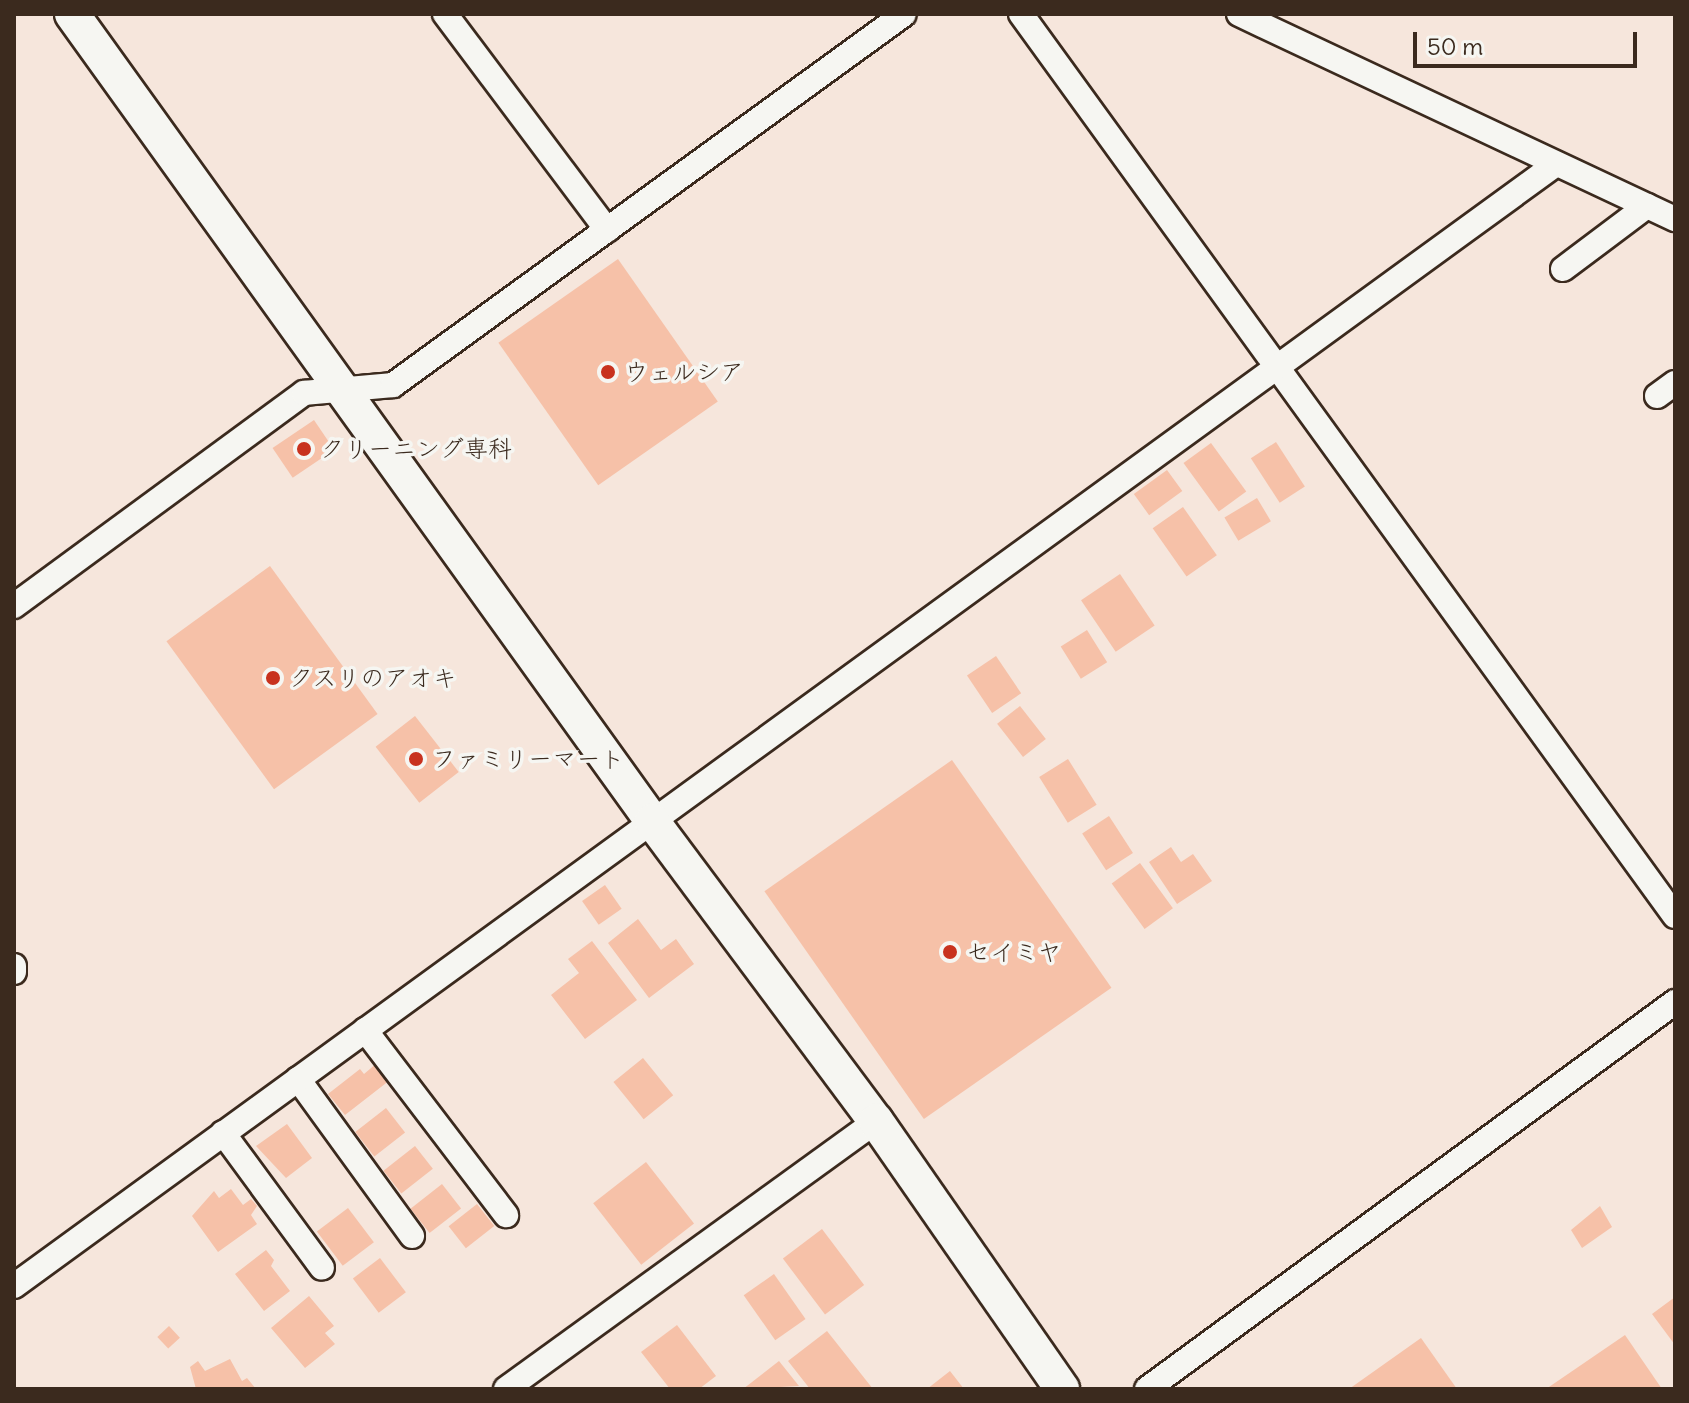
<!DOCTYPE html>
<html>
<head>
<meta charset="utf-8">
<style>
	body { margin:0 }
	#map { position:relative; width:1689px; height:1403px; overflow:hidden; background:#f6e6dc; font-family:Delius,"Klee One",sans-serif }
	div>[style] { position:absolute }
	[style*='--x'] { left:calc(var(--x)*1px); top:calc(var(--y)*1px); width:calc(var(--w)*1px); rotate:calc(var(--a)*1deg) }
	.building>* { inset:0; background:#f6c1a8; transform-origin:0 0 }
	.roads { filter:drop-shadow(2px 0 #3b2a1e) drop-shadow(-2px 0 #3b2a1e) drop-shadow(0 2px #3b2a1e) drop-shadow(0 -2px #3b2a1e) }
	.street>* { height:24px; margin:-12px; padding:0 12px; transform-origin:12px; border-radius:12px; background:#f6f6f2 }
	.secondary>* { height:34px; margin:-17px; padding:0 17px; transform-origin:17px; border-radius:17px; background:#f6f6f2 }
	.dots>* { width:22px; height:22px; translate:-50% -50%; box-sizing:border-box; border:4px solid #f6f6f2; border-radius:50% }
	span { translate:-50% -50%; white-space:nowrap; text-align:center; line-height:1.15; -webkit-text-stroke:7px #f6f6f2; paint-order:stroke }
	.poi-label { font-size:24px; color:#3b2a1e }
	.left { translate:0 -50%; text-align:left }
	.frame { position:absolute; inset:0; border:16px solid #3b2a1e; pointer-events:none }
	.scale { position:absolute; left:1413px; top:32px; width:224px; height:36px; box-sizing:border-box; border:4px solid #3b2a1e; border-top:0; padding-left:10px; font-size:24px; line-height:28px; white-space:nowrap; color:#3b2a1e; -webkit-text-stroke:6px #f6f6f2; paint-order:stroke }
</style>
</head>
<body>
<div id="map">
	<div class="building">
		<div style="left:618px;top:259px;width:174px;height:146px;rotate:55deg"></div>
		<div style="left:314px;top:420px;width:36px;height:50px;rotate:56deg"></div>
		<div style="left:1276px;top:442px;width:53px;height:30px;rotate:57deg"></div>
		<div style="left:1211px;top:443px;width:60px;height:34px;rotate:54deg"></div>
		<div style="left:1167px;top:470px;width:26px;height:41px;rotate:54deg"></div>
		<div style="left:1257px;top:498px;width:27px;height:38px;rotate:59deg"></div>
		<div style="left:1183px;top:507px;width:59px;height:37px;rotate:55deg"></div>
		<div style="left:270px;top:566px;width:183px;height:128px;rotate:54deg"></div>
		<div style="left:1120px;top:574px;width:62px;height:47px;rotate:56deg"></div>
		<div style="left:1087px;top:630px;width:38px;height:31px;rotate:58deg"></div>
		<div style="left:996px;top:656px;width:45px;height:35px;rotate:56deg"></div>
		<div style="left:1020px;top:706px;width:42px;height:29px;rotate:52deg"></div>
		<div style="left:415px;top:716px;width:71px;height:50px;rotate:52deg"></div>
		<div style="left:1068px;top:759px;width:54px;height:34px;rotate:58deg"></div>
		<div style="left:952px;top:760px;width:278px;height:229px;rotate:55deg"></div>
		<div style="left:1109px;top:816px;width:44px;height:32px;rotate:57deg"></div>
		<div style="clip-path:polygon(1171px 847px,1181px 862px,1193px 854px,1212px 881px,1177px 904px,1149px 862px)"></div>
		<div style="left:1140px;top:863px;width:56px;height:35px;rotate:54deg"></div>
		<div style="left:605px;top:885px;width:29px;height:28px;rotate:55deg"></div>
		<div style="clip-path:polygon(638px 919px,661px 950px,676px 939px,694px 964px,649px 998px,608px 943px)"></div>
		<div style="clip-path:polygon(592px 941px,637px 1000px,585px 1039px,551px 995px,579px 973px,568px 959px)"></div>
		<div style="left:643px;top:1058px;width:48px;height:38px;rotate:51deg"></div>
		<div style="clip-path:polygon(377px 1063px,390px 1080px,345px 1115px,328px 1094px,360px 1069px,364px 1074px)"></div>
		<div style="left:386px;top:1108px;width:31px;height:39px;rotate:52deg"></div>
		<div style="clip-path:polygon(287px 1124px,312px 1158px,286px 1178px,256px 1146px)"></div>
		<div style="left:415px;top:1146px;width:29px;height:40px;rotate:52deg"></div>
		<div style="left:646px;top:1162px;width:78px;height:67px;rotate:52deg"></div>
		<div style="left:442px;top:1184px;width:31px;height:40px;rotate:52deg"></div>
		<div style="clip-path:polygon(231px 1189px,243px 1205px,251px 1199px,257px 1206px,251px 1215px,257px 1224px,218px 1252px,192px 1216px,214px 1191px,219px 1198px)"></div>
		<div style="left:477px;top:1204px;width:28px;height:36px;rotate:52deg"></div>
		<div style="clip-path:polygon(1600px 1206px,1612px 1227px,1582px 1248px,1571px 1230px)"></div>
		<div style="left:348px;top:1208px;width:43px;height:39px;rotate:53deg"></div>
		<div style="left:822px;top:1229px;width:70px;height:49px;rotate:53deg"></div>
		<div style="clip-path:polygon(266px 1250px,274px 1260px,271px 1266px,290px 1291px,264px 1311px,235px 1274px)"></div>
		<div style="left:380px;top:1258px;width:43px;height:34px;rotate:53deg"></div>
		<div style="left:774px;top:1274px;width:55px;height:37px;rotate:55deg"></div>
		<div style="clip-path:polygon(309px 1296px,334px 1326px,325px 1333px,335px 1344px,305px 1368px,271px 1328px)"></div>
		<div style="clip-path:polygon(1675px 1297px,1675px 1345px,1652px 1314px)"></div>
		<div style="clip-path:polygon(677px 1325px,716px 1376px,699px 1389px,670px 1389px,641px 1352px)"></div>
		<div style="left:169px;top:1326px;width:16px;height:16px;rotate:47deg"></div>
		<div style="clip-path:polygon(827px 1331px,873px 1389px,810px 1389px,788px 1361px)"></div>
		<div style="clip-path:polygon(1625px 1335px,1662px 1389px,1546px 1389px)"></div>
		<div style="clip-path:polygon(1421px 1338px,1457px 1389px,1349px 1389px)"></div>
		<div style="clip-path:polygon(230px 1359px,242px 1381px,247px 1378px,256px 1389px,196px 1389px,190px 1367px,198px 1361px,205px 1371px)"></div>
		<div style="clip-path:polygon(779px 1361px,799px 1386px,743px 1389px)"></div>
		<div style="clip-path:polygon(950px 1371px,964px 1389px,927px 1389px)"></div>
	</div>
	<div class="roads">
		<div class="street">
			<div style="--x:445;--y:14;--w:270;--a:53.1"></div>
			<div style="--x:1021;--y:14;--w:1114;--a:54.06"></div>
			<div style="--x:1239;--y:14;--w:482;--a:25.2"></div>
			<div style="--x:1563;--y:269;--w:105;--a:-36.9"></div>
			<div style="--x:1657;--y:396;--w:22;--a:-36"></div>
			<div style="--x:14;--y:606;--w:360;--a:-36.3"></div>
			<div style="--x:304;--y:393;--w:89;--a:-5.1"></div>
			<div style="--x:393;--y:385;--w:631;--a:-35.98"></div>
			<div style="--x:14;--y:966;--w:6;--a:90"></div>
			<div style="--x:365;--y:1030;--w:233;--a:52.7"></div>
			<div style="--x:298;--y:1079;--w:194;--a:54"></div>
			<div style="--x:223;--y:1133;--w:167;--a:53.7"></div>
			<div style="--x:14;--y:1286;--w:1907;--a:-36.04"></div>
			<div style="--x:506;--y:1389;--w:457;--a:-35.9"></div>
			<div style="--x:1147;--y:1389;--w:655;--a:-36.24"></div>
		</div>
		<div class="secondary">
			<div style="--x:72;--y:14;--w:994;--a:54.29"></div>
			<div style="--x:652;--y:821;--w:374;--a:53.3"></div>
			<div style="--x:876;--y:1121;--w:326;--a:55.2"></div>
		</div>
	</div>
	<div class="dots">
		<div style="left:608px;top:372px;background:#c8321e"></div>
		<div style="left:304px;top:449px;background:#c8321e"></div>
		<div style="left:273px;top:678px;background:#c8321e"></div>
		<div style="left:416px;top:759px;background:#c8321e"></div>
		<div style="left:950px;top:952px;background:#c8321e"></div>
	</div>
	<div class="poi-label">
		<span class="left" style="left:624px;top:372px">ウェルシア</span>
		<span class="left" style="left:320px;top:449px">クリーニング専科</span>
		<span class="left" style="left:289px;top:678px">クスリのアオキ</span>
		<span class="left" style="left:432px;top:759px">ファミリーマート</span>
		<span class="left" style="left:966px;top:952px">セイミヤ</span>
	</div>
	<div class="frame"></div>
	<div class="scale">50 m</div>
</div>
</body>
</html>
